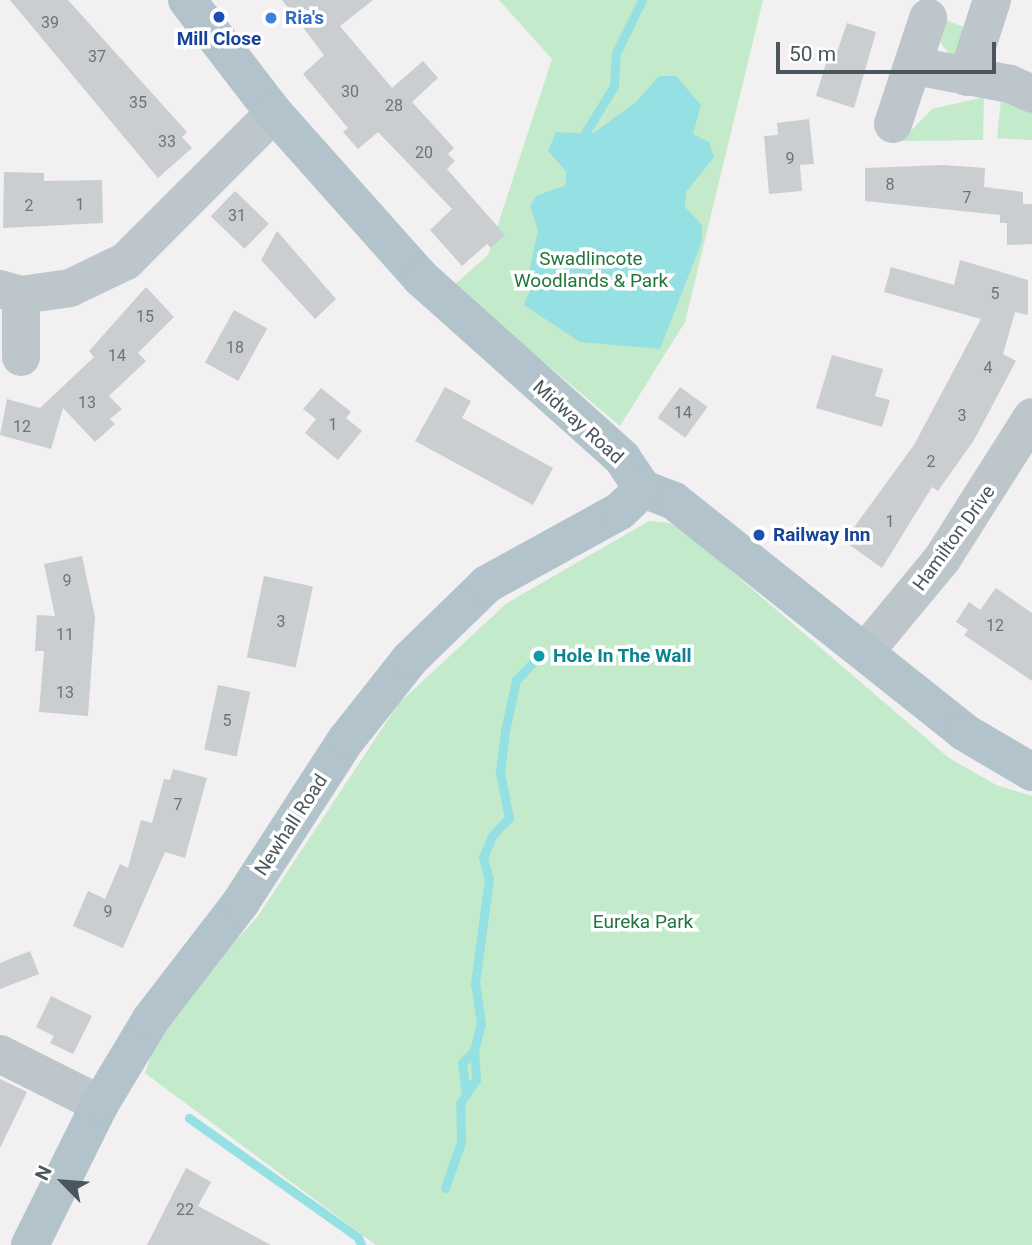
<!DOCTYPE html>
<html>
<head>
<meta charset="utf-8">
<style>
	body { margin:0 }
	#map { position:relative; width:1032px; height:1245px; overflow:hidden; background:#f2f0f0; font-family:Roboto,sans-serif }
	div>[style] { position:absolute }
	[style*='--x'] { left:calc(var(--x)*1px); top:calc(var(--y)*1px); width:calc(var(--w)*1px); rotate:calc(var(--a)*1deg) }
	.green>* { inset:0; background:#c3eacb }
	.water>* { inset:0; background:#95e0e2 }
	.stream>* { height:9px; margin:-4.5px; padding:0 4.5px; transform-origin:4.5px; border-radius:4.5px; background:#95e0e2 }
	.building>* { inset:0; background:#caced0; transform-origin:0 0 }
	.minor>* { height:38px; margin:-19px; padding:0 19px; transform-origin:19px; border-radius:19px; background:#bdc6cb }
	.major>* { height:38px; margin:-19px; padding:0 19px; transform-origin:19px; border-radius:19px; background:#b2c3cb }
	.dots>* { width:19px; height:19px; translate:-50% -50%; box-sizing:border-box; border:4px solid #fff; border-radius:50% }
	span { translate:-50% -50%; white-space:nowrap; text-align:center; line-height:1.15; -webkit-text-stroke:7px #fff; paint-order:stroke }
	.number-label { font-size:16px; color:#6a7478 }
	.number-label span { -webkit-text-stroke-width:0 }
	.shop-label { font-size:19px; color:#366cbe; font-weight:700 }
	.left { translate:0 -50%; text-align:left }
	.transit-label { font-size:19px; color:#164399; font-weight:700 }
	.park-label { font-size:19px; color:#22753c }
	.street-label { font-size:19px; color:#4a565b }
	.culture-label { font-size:19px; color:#0d838f; font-weight:700 }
	.north { position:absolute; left:28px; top:1147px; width:70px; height:70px; -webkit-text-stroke:5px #fff; paint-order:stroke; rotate:295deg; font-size:19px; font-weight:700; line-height:28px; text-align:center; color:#4a565b }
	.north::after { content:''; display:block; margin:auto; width:24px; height:32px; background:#4a565b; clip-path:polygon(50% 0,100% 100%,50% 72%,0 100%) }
	.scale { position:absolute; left:776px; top:42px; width:220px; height:32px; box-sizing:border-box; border:4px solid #4a565b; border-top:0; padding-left:9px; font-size:21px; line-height:24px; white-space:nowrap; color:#4a565b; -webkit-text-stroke:5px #fff; paint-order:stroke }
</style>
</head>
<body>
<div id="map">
	<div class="green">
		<div style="clip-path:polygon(499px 0,763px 0,685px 322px,620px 426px,453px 286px,488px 255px,552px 59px)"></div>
		<div style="clip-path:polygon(938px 17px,972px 30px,958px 64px,941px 44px)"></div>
		<div style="clip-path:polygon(984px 97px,983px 140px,901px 141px,932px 109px)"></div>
		<div style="clip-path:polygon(1001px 100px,1032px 112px,1032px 140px,997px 138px)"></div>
		<div style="clip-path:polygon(649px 521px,670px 523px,688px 534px,949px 758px,996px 785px,1032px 796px,1032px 1245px,376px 1245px,145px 1073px,163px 1020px,258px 916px,399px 703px,507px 603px)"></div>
	</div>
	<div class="water">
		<div style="clip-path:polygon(659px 76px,676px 76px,701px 105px,693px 134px,709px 142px,714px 157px,686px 192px,685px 207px,702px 225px,702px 241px,660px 349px,580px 342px,524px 305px,533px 283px,530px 268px,538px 230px,530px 206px,536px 196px,566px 185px,566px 171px,548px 151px,556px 132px,592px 134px,635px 103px)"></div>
	</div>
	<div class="stream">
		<div style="--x:584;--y:135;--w:57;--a:-58.5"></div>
		<div style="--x:614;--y:86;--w:33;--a:-87"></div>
		<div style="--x:616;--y:53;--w:59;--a:-63.9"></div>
		<div style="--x:466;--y:1095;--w:32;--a:-97"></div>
		<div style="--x:462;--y:1063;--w:17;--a:-45"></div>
		<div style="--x:189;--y:1118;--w:207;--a:35.2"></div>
		<div style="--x:358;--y:1237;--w:9;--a:69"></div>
		<div style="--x:445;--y:1188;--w:49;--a:-70.8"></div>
		<div style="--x:461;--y:1142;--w:39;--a:-91"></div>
		<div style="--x:460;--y:1103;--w:29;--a:-56"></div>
		<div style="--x:476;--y:1079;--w:28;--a:-94"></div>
		<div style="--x:474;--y:1051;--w:29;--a:-76"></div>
		<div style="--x:481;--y:1023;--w:40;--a:-98.5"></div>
		<div style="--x:475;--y:983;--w:104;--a:-82.3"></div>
		<div style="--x:489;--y:880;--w:23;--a:-105"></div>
		<div style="--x:483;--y:858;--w:24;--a:-68"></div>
		<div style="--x:492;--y:836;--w:25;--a:-47"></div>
		<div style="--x:509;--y:818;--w:47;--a:-101.1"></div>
		<div style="--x:500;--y:772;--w:41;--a:-83"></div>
		<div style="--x:505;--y:731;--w:52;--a:-77.8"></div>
		<div style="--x:516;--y:680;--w:33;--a:-46"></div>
	</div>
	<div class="building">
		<div style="clip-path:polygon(10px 0,68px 0,187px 132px,182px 137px,192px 148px,158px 178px)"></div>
		<div style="clip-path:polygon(282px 0,373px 0,340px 26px,392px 88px,423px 61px,438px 78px,412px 102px,454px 148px,448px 154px,455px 161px,447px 169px,505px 235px,491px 248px,487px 244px,462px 266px,430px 230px,452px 209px,378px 132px,358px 149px,343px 132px,348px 128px,303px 74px,324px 55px)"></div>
		<div style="clip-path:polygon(847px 23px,876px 32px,854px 108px,816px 96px,829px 53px,836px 55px)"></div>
		<div style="clip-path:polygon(809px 119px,814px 164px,800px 165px,802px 191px,769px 194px,764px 136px,778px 135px,777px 123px)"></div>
		<div style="clip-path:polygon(944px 165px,985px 168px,984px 187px,1023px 192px,1023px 204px,1032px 204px,1032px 244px,1007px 245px,1007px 223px,1000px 223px,1000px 215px,865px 201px,865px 168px)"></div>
		<div style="clip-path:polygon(4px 172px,44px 173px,44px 181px,102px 180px,103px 223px,3px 228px)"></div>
		<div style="left:235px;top:191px;width:47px;height:35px;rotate:44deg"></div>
		<div style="clip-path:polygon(277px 231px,336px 299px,315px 319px,261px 260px)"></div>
		<div style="clip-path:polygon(960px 260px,1028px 280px,1028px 315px,1015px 312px,1003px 354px,1016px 361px,974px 440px,938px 491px,932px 487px,882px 568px,844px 541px,914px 445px,981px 319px,884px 292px,891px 267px,954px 285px)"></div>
		<div style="clip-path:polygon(146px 287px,174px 317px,138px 353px,146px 361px,109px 396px,122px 409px,110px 419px,115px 424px,95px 442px,63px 408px,51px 449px,0 435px,7px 399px,40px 408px,94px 357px,89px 351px)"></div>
		<div style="left:234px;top:310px;width:38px;height:60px;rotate:29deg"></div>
		<div style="clip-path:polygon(832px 355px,883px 369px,875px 396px,890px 400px,882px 427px,816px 408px)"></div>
		<div style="clip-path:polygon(445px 387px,471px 401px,462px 418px,553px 468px,533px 505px,415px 441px)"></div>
		<div style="left:680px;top:387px;width:34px;height:38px;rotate:36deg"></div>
		<div style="clip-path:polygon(321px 388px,351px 412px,346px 418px,362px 431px,338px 460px,305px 433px,316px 419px,303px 409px)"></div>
		<div style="clip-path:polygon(82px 556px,95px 617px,88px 716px,39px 712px,44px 651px,35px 651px,37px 615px,55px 616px,44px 564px)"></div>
		<div style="left:264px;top:576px;width:50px;height:83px;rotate:12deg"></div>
		<div style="clip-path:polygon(996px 588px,1032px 613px,1032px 681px,964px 635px,968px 630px,956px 622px,969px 602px,980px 610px)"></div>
		<div style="left:218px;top:685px;width:33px;height:66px;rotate:12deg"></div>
		<div style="clip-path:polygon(173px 769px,207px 778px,185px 858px,165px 852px,123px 948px,73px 926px,88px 891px,105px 899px,120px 864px,128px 868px,141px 820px,152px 823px,164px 779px,170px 780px)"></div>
		<div style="clip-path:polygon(30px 951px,39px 974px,0 989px,0 963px)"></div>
		<div style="clip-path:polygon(51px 996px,92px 1016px,73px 1054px,50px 1043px,54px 1036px,36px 1027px)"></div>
		<div style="clip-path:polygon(0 1079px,27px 1092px,0 1148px)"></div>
		<div style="clip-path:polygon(186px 1168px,211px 1182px,198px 1206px,271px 1245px,147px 1245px)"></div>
	</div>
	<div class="minor">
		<div style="--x:915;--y:66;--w:97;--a:10.7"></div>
		<div style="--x:1010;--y:84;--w:24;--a:24"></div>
		<div style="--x:967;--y:77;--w:81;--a:-72"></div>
		<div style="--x:893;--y:124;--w:112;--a:-71.7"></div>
		<div style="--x:0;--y:289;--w:22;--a:16"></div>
		<div style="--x:21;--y:295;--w:49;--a:-8.1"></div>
		<div style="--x:70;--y:288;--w:62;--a:-25.7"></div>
		<div style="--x:126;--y:261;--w:209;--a:-45"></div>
		<div style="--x:21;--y:357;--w:62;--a:-90"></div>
		<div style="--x:865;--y:652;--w:121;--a:-50.4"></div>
		<div style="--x:942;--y:559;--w:168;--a:-57.6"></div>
		<div style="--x:0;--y:1054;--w:112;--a:26.6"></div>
	</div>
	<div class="major">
		<div style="--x:187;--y:0;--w:143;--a:52.4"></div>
		<div style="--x:274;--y:113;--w:221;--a:48.3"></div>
		<div style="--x:421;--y:278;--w:270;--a:41.8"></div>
		<div style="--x:622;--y:458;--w:37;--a:56"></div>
		<div style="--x:643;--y:489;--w:33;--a:21"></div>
		<div style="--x:674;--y:501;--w:371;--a:38.5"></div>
		<div style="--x:964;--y:732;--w:79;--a:30.5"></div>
		<div style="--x:30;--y:1245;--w:157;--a:-63.6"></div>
		<div style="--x:100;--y:1104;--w:99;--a:-59"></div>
		<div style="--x:151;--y:1019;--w:148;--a:-52.4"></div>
		<div style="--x:241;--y:902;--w:193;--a:-57.1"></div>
		<div style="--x:346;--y:740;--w:103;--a:-51.7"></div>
		<div style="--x:410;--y:659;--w:107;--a:-44.2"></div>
		<div style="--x:487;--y:584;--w:152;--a:-28.8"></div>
		<div style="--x:620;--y:511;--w:32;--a:-44"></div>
	</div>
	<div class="dots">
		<div style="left:219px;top:17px;background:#1a4fb4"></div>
		<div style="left:271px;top:18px;background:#3f7fe0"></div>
		<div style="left:759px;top:535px;background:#1a4fb4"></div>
		<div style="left:539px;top:656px;background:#0f9aa8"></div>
	</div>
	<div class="number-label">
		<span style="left:50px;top:23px">39</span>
		<span style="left:97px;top:57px">37</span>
		<span style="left:350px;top:92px">30</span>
		<span style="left:138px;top:103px">35</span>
		<span style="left:394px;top:106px">28</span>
		<span style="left:167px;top:142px">33</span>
		<span style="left:424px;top:153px">20</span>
		<span style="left:790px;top:159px">9</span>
		<span style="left:890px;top:185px">8</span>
		<span style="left:967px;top:198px">7</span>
		<span style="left:80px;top:205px">1</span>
		<span style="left:29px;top:206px">2</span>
		<span style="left:237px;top:216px">31</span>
		<span style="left:995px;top:294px">5</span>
		<span style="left:145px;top:317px">15</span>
		<span style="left:235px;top:348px">18</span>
		<span style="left:117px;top:356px">14</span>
		<span style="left:988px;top:368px">4</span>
		<span style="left:87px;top:403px">13</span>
		<span style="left:683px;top:413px">14</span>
		<span style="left:962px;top:416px">3</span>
		<span style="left:333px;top:425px">1</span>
		<span style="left:22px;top:427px">12</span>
		<span style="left:931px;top:462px">2</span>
		<span style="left:890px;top:522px">1</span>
		<span style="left:67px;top:581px">9</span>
		<span style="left:281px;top:622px">3</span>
		<span style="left:995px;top:626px">12</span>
		<span style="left:65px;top:635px">11</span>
		<span style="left:65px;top:693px">13</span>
		<span style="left:227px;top:721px">5</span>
		<span style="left:178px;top:805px">7</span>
		<span style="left:108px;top:912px">9</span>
		<span style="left:185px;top:1210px">22</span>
	</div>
	<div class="shop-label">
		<span class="left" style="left:285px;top:18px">Ria's</span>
	</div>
	<div class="transit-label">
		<span style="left:219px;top:39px">Mill Close</span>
		<span class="left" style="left:773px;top:535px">Railway Inn</span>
	</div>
	<div class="park-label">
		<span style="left:591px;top:270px">Swadlincote<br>Woodlands &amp; Park</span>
		<span style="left:643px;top:922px">Eureka Park</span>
	</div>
	<div class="street-label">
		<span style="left:578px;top:422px;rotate:42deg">Midway Road</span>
		<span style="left:954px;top:538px;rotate:-54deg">Hamilton Drive</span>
		<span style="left:291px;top:825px;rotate:-57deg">Newhall Road</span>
	</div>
	<div class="culture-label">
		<span class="left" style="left:553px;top:656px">Hole In The Wall</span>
	</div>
	<div class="north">N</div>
	<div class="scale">50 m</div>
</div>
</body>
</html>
